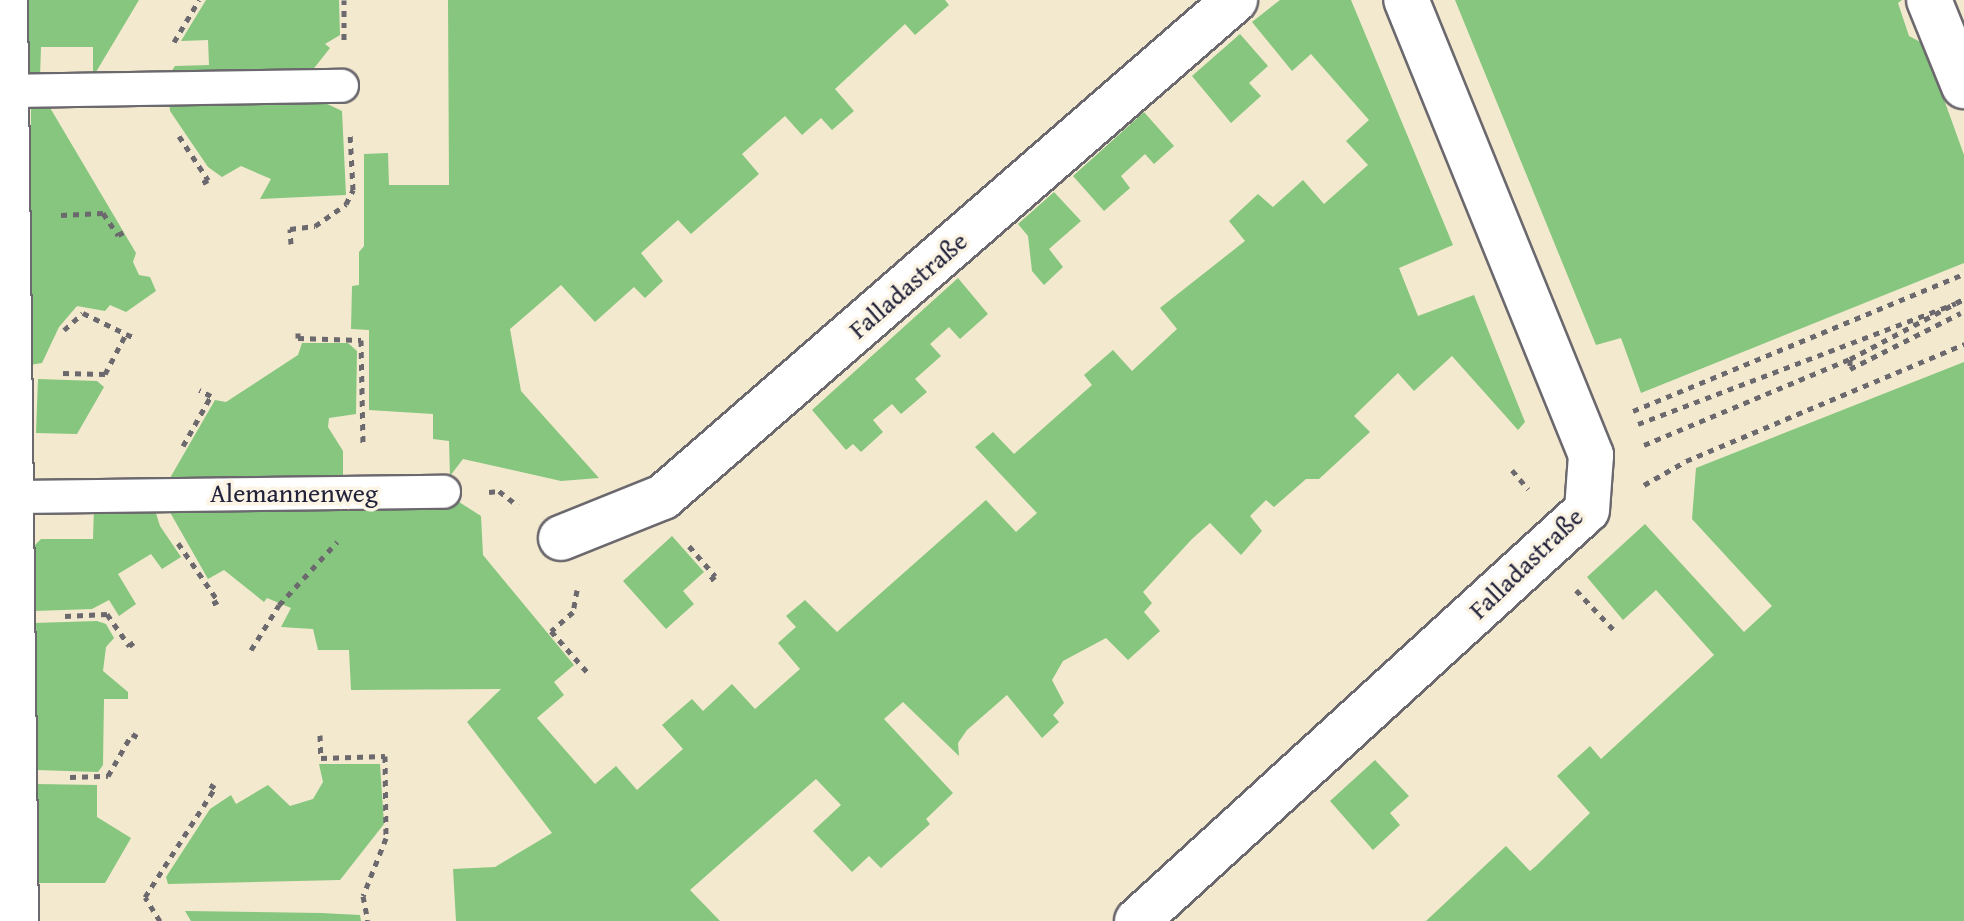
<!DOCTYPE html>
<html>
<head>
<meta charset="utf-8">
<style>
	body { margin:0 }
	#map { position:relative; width:1964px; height:921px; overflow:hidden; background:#f3e9ce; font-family:"Gentium Book Plus",serif }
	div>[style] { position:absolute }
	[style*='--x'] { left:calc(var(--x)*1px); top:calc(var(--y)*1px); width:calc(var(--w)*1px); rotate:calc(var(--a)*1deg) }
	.green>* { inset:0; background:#86c67e }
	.path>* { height:5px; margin-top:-2.5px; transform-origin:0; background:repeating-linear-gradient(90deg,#6b686e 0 6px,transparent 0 12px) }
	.roads { filter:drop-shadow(2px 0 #6b686e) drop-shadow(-2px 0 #6b686e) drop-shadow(0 2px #6b686e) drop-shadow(0 -2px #6b686e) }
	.service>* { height:32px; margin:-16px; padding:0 16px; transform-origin:16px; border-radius:16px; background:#fff }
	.minor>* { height:44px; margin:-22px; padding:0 22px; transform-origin:22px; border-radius:22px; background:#fff }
	.path-bridge>* { height:5px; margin-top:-2.5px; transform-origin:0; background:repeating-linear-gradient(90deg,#6b686e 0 6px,transparent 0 12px) }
	span { translate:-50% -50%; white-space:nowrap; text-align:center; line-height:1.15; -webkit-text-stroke:7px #fcf5e5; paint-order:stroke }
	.street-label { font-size:26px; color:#22223b }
</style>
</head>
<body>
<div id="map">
	<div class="green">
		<div style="clip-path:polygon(23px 0,139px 0,93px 77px,93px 47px,41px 47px,40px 77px,24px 77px)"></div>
		<div style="clip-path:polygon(206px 0,339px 0,340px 35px,325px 44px,330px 48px,311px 72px,168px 76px,175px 66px,209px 65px,208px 40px,181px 41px)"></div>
		<div style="clip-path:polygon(448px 0,945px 0,949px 5px,915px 35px,905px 24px,835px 89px,854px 111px,832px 130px,821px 118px,802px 135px,785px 116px,742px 154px,759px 174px,691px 234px,678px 220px,641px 253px,663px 281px,645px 298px,634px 287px,595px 322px,561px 285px,510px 329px,521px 391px,599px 478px,561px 481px,463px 459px,450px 476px,449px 441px,433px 439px,433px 414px,369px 410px,369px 330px,351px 329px,352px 286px,359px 285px,359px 252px,364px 246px,364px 154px,388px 153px,389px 185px,449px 185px)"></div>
		<div style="clip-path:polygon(1280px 0,1351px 0,1453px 245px,1399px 268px,1418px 316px,1474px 295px,1525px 422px,1518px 430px,1452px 356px,1414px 391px,1398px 373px,1354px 416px,1370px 432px,1319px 479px,1306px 479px,1274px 507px,1266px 500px,1250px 516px,1262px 531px,1241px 555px,1210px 523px,1192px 539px,1143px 592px,1152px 603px,1144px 612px,1160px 631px,1128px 660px,1106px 638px,1063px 661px,1052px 680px,1064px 703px,1053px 715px,1059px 722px,1042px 738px,1007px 695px,967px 730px,958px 743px,959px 756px,903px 702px,884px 719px,953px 793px,926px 819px,930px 824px,881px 868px,869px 856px,852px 872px,813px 831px,841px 805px,816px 779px,690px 890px,720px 921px,456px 921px,453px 869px,495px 867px,552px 833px,467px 722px,501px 689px,351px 690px,349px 650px,318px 650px,313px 629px,281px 627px,291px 608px,267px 598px,264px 602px,224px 570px,208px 579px,167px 507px,459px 502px,481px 516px,483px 555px,574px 665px,554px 682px,564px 695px,537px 718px,595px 784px,616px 766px,637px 790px,683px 749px,662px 725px,692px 699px,703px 711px,732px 684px,755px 709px,800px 669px,778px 643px,796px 627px,786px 616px,805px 600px,837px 632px,986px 500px,1016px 532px,1037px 513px,975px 447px,993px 432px,1014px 454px,1092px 385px,1084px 375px,1113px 350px,1132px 371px,1177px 329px,1160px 308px,1245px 241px,1229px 221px,1258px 194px,1273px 207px,1303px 180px,1324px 204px,1368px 165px,1346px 141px,1369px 120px,1311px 54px,1292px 71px,1252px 22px)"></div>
		<div style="clip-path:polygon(1455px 0,1902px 0,1898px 3px,1909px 36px,1924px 44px,1964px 155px,1964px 263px,1641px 393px,1621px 338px,1596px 345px)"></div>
		<div style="clip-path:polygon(1240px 34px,1268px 66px,1249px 83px,1261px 96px,1231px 123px,1192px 76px)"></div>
		<div style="clip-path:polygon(169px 100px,319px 100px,342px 111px,346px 195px,260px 199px,271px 179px,241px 166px,222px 177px,208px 167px,170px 111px)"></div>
		<div style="clip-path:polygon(31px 106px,49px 106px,136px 253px,133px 262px,139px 275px,150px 277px,156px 291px,126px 312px,110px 305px,105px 311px,77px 306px,59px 327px,42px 363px,30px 365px)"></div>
		<div style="clip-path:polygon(1144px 112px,1174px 146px,1154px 164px,1145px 154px,1121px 176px,1130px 188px,1104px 211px,1073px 176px)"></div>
		<div style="clip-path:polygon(1054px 192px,1081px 221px,1049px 249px,1063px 267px,1044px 285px,1032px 271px,1028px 236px,1018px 224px)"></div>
		<div style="clip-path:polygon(958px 278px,988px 314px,960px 339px,949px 327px,930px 344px,941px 356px,915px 379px,927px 392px,901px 414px,892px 404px,873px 420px,883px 432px,861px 452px,853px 444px,846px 450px,812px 410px)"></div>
		<div style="clip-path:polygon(302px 343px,348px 343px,357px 351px,356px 414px,329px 418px,328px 427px,343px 451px,343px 477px,170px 478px,215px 400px,226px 402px,298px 355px)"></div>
		<div style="clip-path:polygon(1964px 362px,1964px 921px,1426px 921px,1506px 846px,1530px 871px,1536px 866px,1590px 813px,1557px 776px,1590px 746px,1601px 759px,1714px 655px,1656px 590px,1623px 620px,1587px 577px,1645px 524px,1744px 632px,1772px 606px,1692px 519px,1696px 468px)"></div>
		<div style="clip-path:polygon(38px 379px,97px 381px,104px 387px,77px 434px,36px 433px)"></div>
		<div style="clip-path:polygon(94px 507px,154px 507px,160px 526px,181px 557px,162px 569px,151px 554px,118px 574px,136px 604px,119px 616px,109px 600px,92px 609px,34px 611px,33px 547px,41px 539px,93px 539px)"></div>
		<div style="clip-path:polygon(672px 536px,704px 572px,683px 591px,694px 604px,666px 629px,623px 581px)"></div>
		<div style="clip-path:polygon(97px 621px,106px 624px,114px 638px,106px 647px,103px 671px,128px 692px,128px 699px,104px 699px,103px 765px,98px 772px,36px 770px,34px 623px)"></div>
		<div style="clip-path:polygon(1375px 760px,1409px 796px,1390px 813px,1400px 825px,1373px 850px,1330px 801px)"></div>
		<div style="clip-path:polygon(319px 764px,380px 764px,384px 824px,340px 880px,168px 884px,166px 877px,210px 809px,231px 795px,236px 804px,268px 785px,290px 806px,313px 799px,323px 782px)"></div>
		<div style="clip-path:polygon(36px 784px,97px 785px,97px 817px,131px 838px,105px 883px,36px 883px)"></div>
		<div style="clip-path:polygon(185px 911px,321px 913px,360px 915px,361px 921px,191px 921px)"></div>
	</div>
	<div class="path">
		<div style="--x:344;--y:40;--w:40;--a:-90"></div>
		<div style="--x:174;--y:42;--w:49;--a:-59.2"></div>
		<div style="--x:179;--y:136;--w:53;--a:56.6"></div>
		<div style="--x:208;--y:180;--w:10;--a:151"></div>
		<div style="--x:61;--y:215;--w:42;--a:-2.7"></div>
		<div style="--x:103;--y:213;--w:27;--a:56"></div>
		<div style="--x:118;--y:235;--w:7;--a:-27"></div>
		<div style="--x:291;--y:244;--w:15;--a:-94"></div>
		<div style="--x:290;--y:229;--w:25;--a:-7"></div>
		<div style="--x:315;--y:226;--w:38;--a:-35"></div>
		<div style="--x:346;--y:204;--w:16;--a:-63"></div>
		<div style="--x:353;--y:190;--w:57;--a:-93"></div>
		<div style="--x:64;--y:330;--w:25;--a:-42"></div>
		<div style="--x:83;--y:313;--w:48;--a:26"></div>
		<div style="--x:298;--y:333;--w:5;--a:90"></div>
		<div style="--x:298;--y:338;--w:63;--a:1.8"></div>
		<div style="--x:361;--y:340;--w:106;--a:88.9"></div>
		<div style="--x:1850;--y:359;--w:10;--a:90"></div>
		<div style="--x:1850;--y:369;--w:124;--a:-26.8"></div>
		<div style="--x:63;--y:373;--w:42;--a:1.4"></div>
		<div style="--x:105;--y:374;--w:45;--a:-62.3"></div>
		<div style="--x:126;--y:334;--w:8;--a:23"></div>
		<div style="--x:1633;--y:411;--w:358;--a:-22.5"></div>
		<div style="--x:1638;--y:424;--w:340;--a:-20.8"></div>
		<div style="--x:1644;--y:445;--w:223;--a:-22.7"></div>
		<div style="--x:1850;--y:359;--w:129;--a:-27.8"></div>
		<div style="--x:183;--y:446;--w:57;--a:-60.8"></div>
		<div style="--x:211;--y:396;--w:13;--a:-153"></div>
		<div style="--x:1512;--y:470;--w:25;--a:50"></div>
		<div style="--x:1644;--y:485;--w:48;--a:-29.7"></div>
		<div style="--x:1686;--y:461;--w:302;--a:-22.8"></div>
		<div style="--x:489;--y:492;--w:10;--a:-6"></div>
		<div style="--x:499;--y:491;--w:24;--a:38"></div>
		<div style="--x:178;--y:543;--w:70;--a:55.4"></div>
		<div style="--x:218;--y:601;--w:9;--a:153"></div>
		<div style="--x:689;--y:546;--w:40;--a:49"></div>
		<div style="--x:715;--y:576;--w:9;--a:139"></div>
		<div style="--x:577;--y:590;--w:22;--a:100"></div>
		<div style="--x:573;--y:612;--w:29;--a:139"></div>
		<div style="--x:551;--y:631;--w:56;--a:48.6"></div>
		<div style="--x:1576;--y:590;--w:54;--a:46.5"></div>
		<div style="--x:65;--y:616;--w:42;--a:-2.7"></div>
		<div style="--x:107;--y:614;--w:39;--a:55"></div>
		<div style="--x:129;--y:646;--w:6;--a:-39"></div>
		<div style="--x:251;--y:650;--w:53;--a:-58.1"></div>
		<div style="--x:279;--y:605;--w:86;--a:-47.4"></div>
		<div style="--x:320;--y:735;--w:23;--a:88"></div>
		<div style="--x:321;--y:758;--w:64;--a:-1.8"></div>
		<div style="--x:385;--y:756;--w:82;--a:89.3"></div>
		<div style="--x:386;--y:838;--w:62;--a:111.6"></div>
		<div style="--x:363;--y:896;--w:25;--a:79"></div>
		<div style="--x:70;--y:777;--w:38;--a:-2"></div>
		<div style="--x:108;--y:776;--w:48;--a:-60.3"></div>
		<div style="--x:132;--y:734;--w:10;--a:29"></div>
		<div style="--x:160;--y:921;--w:28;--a:-122"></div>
		<div style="--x:145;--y:897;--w:130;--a:-57.3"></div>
		<div style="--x:215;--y:788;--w:7;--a:-146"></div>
	</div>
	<div class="roads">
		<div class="service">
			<div style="--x:6;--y:91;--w:336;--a:-0.9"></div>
			<div style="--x:11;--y:497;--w:433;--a:-0.7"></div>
		</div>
		<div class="minor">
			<div style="--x:5;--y:0;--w:921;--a:89.32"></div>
			<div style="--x:1929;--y:0;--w:93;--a:67.9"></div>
			<div style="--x:561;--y:538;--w:110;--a:-21.9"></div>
			<div style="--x:663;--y:497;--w:758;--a:-40.99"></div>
			<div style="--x:1137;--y:921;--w:609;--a:-42.41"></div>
			<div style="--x:1587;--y:510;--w:55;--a:-85.8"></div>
			<div style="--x:1591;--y:455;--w:491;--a:-112.1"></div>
		</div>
	</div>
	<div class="path-bridge">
		<div style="--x:1956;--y:303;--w:9;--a:-27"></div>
	</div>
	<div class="street-label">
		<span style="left:908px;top:285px;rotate:-41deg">Falladastraße</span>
		<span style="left:294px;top:493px">Alemannenweg</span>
		<span style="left:1526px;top:563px;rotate:-44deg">Falladastraße</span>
	</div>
</div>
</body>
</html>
